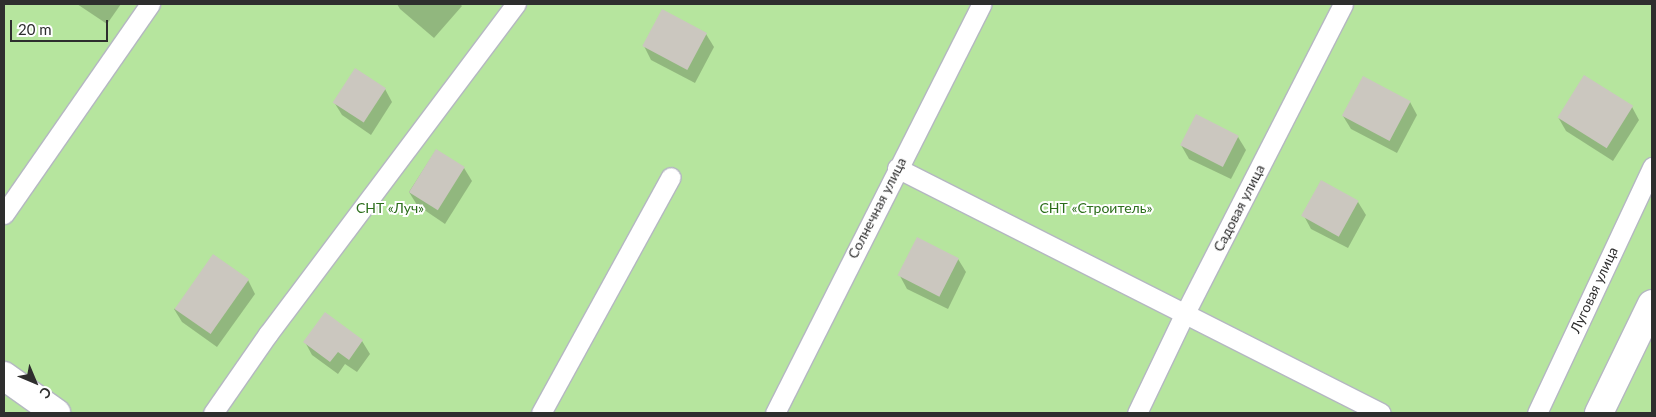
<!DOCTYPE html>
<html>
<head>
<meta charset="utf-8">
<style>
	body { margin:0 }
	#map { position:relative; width:1656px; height:417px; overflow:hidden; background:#efe9e1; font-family:Lato,sans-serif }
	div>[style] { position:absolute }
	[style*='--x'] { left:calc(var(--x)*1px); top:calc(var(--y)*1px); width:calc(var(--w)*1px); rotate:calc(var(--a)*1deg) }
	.green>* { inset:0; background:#b6e59e; transform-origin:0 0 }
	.shadow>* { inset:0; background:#0003 }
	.building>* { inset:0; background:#cbc7bf; transform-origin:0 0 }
	.roads { filter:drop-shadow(1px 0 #b4b7c1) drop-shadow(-1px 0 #b4b7c1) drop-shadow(0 1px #b4b7c1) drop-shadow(0 -1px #b4b7c1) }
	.service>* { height:19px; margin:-9.5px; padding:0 9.5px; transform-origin:9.5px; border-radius:9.5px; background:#fff }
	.minor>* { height:28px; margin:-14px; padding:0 14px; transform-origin:14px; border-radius:14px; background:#fff }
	span { translate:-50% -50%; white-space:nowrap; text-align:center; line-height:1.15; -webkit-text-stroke:4px #fff; paint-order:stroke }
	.park-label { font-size:14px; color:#2c6e1b }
	.street-label { font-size:14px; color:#2e2e2e }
	.frame { position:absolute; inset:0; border:5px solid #2e2e2e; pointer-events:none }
	.north { position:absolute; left:10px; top:357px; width:50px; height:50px; -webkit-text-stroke:4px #fff; paint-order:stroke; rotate:135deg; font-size:14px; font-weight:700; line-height:20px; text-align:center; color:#2e2e2e }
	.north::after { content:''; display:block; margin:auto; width:18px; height:22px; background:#2e2e2e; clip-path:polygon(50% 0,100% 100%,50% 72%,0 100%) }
	.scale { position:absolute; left:10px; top:20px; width:98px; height:22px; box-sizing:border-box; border:2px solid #2e2e2e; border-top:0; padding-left:6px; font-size:15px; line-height:18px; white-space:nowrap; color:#2e2e2e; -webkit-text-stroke:4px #fff; paint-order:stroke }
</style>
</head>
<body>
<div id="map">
	<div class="green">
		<div style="left:4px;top:4px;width:1648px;height:409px"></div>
	</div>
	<div class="shadow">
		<div style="clip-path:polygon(77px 4px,121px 4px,107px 24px)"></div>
		<div style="clip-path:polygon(397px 4px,460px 4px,462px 6px,434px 38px,400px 9px)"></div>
		<div style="clip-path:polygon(706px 34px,714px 47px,695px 83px,651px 60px,644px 46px)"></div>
		<div style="clip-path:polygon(385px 89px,392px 102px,371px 135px,342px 115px,334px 102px)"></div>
		<div style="clip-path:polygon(1410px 102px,1417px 115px,1397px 153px,1351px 129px,1343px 116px)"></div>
		<div style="clip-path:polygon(1632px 107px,1639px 120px,1613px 161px,1566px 131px,1558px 117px)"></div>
		<div style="clip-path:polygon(1238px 137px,1246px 150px,1231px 179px,1189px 159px,1181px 145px)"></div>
		<div style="clip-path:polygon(436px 150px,464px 168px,472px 181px,445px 224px,417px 205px,409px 192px)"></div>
		<div style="clip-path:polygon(1358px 202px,1366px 215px,1348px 248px,1311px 229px,1304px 216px)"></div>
		<div style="clip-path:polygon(958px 259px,966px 272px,948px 309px,907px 289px,900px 276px)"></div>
		<div style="clip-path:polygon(248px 280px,255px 294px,217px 347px,182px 322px,174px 309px)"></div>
		<div style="clip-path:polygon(325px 314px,362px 341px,370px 354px,357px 372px,345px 364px,338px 374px,312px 355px,305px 342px)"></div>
	</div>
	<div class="building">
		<div style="left:662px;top:9px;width:51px;height:42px;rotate:28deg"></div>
		<div style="left:355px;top:68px;width:37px;height:41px;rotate:33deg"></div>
		<div style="left:1584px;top:75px;width:58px;height:50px;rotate:32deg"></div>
		<div style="left:1363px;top:76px;width:54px;height:45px;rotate:28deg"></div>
		<div style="left:1196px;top:114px;width:48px;height:35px;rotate:27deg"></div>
		<div style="left:436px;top:149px;width:34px;height:51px;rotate:32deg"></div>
		<div style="left:1321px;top:180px;width:43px;height:41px;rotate:29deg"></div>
		<div style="left:917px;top:237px;width:47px;height:43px;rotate:27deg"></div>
		<div style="left:213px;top:254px;width:44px;height:67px;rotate:35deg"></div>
		<div style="clip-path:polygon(325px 312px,363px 340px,349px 360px,338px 352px,330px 362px,303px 342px)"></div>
	</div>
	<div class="roads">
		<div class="service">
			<div style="--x:897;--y:168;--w:542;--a:26.85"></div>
			<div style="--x:4;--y:214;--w:256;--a:-55.2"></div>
			<div style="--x:213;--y:413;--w:96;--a:-55.2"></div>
			<div style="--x:268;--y:334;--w:413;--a:-53.1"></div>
			<div style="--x:541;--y:413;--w:269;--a:-61.2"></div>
			<div style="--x:775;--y:413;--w:458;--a:-63.2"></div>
			<div style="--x:1137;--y:413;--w:111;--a:-64.4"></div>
			<div style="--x:1185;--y:313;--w:347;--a:-62.9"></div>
			<div style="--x:1537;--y:413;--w:272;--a:-64.9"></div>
		</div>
		<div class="minor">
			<div style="--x:4;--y:376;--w:64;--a:35.4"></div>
			<div style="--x:1599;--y:413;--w:121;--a:-64.1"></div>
		</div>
	</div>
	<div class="park-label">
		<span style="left:390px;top:208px">СНТ «Луч»</span>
		<span style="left:1096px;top:208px">СНТ «Строитель»</span>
	</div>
	<div class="street-label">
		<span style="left:877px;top:208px;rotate:-63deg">Солнечная улица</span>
		<span style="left:1239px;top:208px;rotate:-63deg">Садовая улица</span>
		<span style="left:1594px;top:290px;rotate:-65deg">Луговая улица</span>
	</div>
	<div class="frame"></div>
	<div class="north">С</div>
	<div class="scale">20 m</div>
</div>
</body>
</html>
